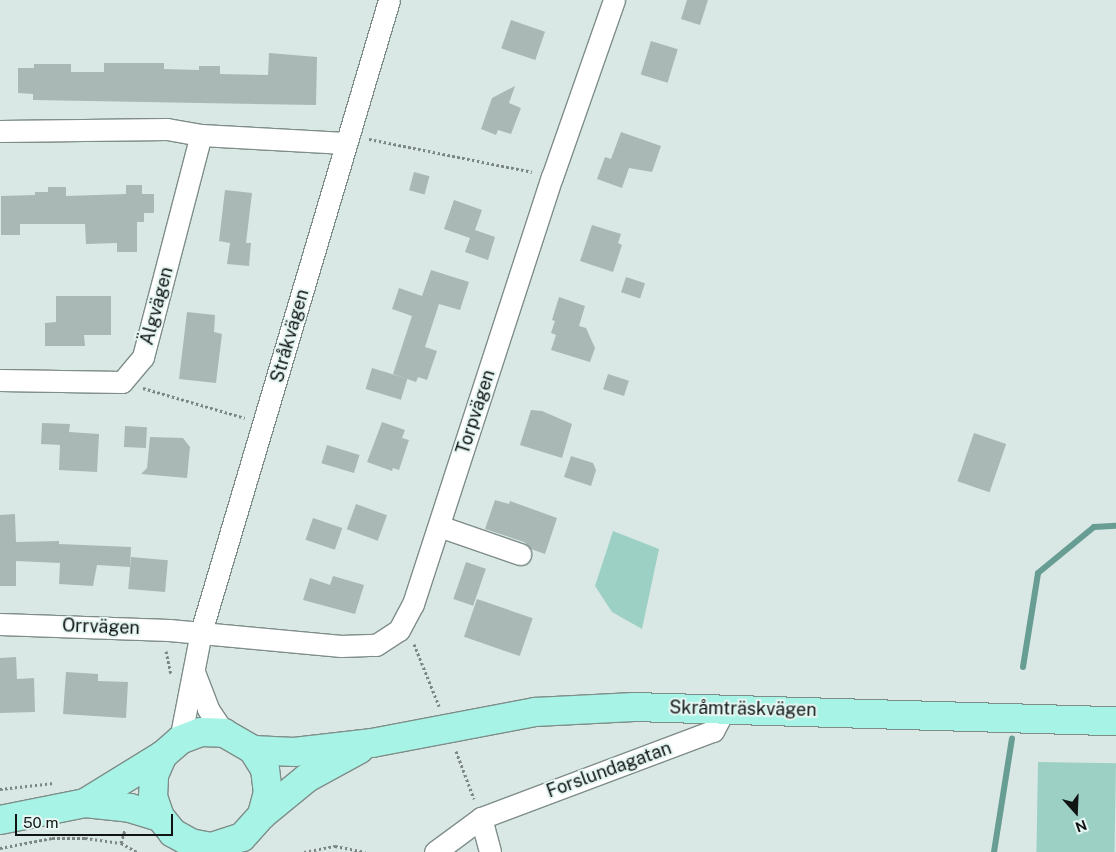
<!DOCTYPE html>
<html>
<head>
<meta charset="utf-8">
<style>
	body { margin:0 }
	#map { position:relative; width:1116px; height:852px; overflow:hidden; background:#d9e8e5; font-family:"Public Sans",sans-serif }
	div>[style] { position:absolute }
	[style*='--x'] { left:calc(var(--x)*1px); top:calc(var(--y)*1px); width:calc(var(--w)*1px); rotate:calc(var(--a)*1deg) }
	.green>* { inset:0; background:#9cd0c5; transform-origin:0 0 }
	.stream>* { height:6px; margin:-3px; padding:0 3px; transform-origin:3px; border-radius:3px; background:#679d92 }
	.building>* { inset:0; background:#a9b8b5; transform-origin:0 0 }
	.path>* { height:3px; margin-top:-1.5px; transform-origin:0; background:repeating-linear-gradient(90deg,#7c8684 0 2.5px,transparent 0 5px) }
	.roads { filter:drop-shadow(1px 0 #7f8d89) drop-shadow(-1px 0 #7f8d89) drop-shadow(0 1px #7f8d89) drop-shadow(0 -1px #7f8d89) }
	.minor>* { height:21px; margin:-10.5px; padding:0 10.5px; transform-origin:10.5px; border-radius:10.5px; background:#fff }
	.major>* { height:28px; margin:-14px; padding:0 14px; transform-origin:14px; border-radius:14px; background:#a7f3e6 }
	span { translate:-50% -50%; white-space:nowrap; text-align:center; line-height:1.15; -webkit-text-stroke:4px #e6f6f2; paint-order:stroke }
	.street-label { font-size:18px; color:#101514 }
	.north { position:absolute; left:1051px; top:787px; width:50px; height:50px; -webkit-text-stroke:4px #e6f6f2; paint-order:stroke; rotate:160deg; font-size:14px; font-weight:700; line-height:20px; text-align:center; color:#101514 }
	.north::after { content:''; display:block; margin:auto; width:18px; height:22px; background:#101514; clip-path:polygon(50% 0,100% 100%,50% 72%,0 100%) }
	.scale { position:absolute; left:15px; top:814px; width:158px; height:22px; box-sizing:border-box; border:2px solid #101514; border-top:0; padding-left:6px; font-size:15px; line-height:18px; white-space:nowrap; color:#101514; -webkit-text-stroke:4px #e6f6f2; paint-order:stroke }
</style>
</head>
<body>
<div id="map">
	<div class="green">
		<div style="clip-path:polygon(613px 531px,659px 549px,642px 629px,612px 612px,595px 586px)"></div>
		<div style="left:1038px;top:762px;width:78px;height:90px;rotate:1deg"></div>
	</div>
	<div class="stream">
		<div style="--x:1023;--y:667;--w:95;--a:-80.9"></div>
		<div style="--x:1038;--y:573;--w:72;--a:-39.4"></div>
		<div style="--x:1094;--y:527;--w:22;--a:-3"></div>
		<div style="--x:994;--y:852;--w:115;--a:-81"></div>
	</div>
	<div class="building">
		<div style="clip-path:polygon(687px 0,708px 0,700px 25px,681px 19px)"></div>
		<div style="left:511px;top:20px;width:36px;height:30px;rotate:19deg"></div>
		<div style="left:651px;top:41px;width:28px;height:35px;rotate:17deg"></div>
		<div style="clip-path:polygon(269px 53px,317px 57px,316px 105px,33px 100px,33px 94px,18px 93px,18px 68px,34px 68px,34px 64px,71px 64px,71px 72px,104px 72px,104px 63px,164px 63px,164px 69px,199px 70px,199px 66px,220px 66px,220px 74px,268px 75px)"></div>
		<div style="clip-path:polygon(515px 86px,509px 103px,521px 108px,511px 134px,498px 130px,496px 135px,481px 129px,492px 98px)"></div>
		<div style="clip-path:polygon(621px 132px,661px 146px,652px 172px,629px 168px,622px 188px,597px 179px,605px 157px,611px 159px)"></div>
		<div style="left:414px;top:172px;width:16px;height:19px;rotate:15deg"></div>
		<div style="clip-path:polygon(126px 185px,142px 185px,142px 194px,154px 194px,154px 213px,144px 213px,144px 222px,137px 222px,137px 252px,117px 252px,117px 243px,86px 244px,85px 224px,20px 224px,20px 235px,1px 235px,1px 196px,35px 195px,35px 192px,48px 192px,48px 187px,66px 187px,66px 196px,126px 194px)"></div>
		<div style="clip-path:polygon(225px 190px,252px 193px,246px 243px,251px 243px,249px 266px,227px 264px,230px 243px,219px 241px)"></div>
		<div style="clip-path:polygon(454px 200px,482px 210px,475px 230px,495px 237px,488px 260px,465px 252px,470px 238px,444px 229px)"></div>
		<div style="clip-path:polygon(592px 225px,621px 234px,618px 243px,622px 245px,613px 272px,580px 261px)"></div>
		<div style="clip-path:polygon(431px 270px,469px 282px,460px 310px,439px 304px,425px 347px,437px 351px,427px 380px,418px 377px,416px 382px,393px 374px,412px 316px,392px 309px,399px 288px,422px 296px)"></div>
		<div style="left:626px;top:277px;width:20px;height:16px;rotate:18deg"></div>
		<div style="clip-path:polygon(56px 296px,111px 296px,111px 335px,84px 335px,85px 346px,45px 346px,45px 323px,56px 322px)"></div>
		<div style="clip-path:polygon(559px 297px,585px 306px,579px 326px,586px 328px,595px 348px,590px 362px,551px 350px,556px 335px,551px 333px,555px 321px,552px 320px)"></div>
		<div style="clip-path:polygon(187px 312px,215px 315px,214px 332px,222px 334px,216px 383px,179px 379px)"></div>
		<div style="left:372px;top:368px;width:37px;height:22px;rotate:17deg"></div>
		<div style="left:608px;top:374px;width:22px;height:16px;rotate:18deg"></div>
		<div style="clip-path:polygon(531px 410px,542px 411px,572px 424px,562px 458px,520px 445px)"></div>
		<div style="clip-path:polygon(382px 422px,405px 430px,402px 438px,409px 440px,399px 470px,393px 468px,392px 471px,367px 462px)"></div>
		<div style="clip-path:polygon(42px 423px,70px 424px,69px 432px,99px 434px,97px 472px,59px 470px,60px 445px,41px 444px)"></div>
		<div style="left:125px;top:426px;width:22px;height:21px;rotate:3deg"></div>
		<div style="left:974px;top:433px;width:34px;height:51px;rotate:19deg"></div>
		<div style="clip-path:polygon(150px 437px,183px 438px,190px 447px,187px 478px,141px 474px,147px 468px)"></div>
		<div style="left:327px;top:445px;width:34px;height:19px;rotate:17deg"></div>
		<div style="clip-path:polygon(571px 456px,593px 463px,596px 470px,591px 486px,564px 477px)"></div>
		<div style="clip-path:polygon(495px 500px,509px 504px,510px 501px,557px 518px,545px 554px,531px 549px,524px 542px,485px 529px)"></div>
		<div style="left:356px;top:504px;width:33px;height:27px;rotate:20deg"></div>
		<div style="clip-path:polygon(15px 514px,16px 542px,59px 541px,59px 544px,131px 547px,130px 567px,97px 565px,93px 586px,59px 584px,60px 563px,16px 561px,16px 586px,0 586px,0 515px)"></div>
		<div style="left:313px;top:518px;width:31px;height:23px;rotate:19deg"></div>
		<div style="left:131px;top:557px;width:37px;height:32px;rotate:5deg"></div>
		<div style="left:466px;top:562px;width:21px;height:39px;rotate:19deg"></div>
		<div style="clip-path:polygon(333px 576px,364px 585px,355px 614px,303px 600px,310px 578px,330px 585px)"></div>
		<div style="left:477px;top:599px;width:59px;height:40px;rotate:19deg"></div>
		<div style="clip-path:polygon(16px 657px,17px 679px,34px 678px,35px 712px,0 713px,0 658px)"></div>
		<div style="clip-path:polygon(66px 672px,98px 674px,98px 681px,128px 682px,126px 718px,63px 714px)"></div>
	</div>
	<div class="path">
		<div style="--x:369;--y:139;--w:166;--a:11.4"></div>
		<div style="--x:143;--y:388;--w:106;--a:16.4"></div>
		<div style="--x:414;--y:644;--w:67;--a:68"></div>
		<div style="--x:166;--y:651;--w:24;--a:78"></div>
		<div style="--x:456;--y:751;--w:51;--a:69.4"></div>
		<div style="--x:0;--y:789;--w:54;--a:-6.3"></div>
		<div style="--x:121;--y:843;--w:14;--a:-73"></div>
		<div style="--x:0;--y:848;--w:53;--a:-10.9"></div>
		<div style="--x:52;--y:838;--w:33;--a:0"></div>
		<div style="--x:85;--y:838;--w:36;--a:8"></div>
		<div style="--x:121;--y:843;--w:18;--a:29"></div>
		<div style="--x:304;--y:852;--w:32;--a:-11"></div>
		<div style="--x:335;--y:846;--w:31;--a:11"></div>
	</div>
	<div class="roads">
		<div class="minor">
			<div style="--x:0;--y:131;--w:167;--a:-0.7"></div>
			<div style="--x:167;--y:129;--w:35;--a:10"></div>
			<div style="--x:201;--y:135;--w:144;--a:3.2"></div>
			<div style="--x:0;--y:380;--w:122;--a:0.9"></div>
			<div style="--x:122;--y:382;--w:33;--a:-50"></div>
			<div style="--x:143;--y:357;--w:229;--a:-75.4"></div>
			<div style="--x:439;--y:526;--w:86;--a:19.1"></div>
			<div style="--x:0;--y:624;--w:169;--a:2"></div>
			<div style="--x:169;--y:630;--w:173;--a:5.3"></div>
			<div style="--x:341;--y:646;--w:35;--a:-2"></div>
			<div style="--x:376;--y:645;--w:27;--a:-33"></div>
			<div style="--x:399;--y:630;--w:30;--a:-62"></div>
			<div style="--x:413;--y:604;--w:449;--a:-72"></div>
			<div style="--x:552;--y:177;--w:188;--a:-70.7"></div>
			<div style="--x:194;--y:672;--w:40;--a:69"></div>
			<div style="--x:208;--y:709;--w:29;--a:56"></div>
			<div style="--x:180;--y:740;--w:110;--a:-79"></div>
			<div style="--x:201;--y:632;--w:659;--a:-73.43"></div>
			<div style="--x:481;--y:818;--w:35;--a:75"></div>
			<div style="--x:435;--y:852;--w:57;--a:-36.5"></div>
			<div style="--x:481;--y:818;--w:248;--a:-20.6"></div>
			<div style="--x:713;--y:731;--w:26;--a:-62"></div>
		</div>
		<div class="major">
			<div style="--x:253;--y:750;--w:22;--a:58"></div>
			<div style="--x:265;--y:769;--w:23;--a:83"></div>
			<div style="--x:268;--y:792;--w:24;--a:105"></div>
			<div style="--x:262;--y:815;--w:30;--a:132"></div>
			<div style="--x:242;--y:837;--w:33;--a:162"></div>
			<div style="--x:211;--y:847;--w:20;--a:-169"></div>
			<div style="--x:191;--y:843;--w:21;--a:-151"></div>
			<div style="--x:173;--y:833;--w:21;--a:-129"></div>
			<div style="--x:160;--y:817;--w:21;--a:-109"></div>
			<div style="--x:153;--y:797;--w:22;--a:-87"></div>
			<div style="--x:154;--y:775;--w:22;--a:-66"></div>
			<div style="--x:163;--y:755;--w:23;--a:-41"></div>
			<div style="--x:180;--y:740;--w:22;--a:-21"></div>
			<div style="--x:201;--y:732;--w:23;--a:2"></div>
			<div style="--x:224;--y:733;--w:34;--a:30"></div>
			<div style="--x:253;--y:750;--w:41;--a:2.8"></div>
			<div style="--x:294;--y:752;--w:79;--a:-6.6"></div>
			<div style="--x:372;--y:743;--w:166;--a:-10.8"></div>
			<div style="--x:535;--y:712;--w:99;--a:-2.9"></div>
			<div style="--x:634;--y:707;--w:482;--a:1.7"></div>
			<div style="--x:85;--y:803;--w:92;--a:-31.6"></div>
			<div style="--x:262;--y:815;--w:58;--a:-39.4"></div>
			<div style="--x:307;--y:778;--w:60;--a:-28.7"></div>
			<div style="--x:0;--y:820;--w:87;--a:-11.3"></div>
			<div style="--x:85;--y:803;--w:45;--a:6.3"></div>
			<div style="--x:130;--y:808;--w:31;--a:17"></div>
		</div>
	</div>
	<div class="street-label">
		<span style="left:157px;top:306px;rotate:-75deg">Älgvägen</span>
		<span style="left:290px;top:336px;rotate:-74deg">Stråkvägen</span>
		<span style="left:476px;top:412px;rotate:-72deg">Torpvägen</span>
		<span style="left:101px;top:627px;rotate:2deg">Orrvägen</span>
		<span style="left:743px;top:709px;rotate:1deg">Skråmträskvägen</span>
		<span style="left:609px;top:770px;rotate:-20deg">Forslundagatan</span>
	</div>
	<div class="north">N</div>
	<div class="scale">50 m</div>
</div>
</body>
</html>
